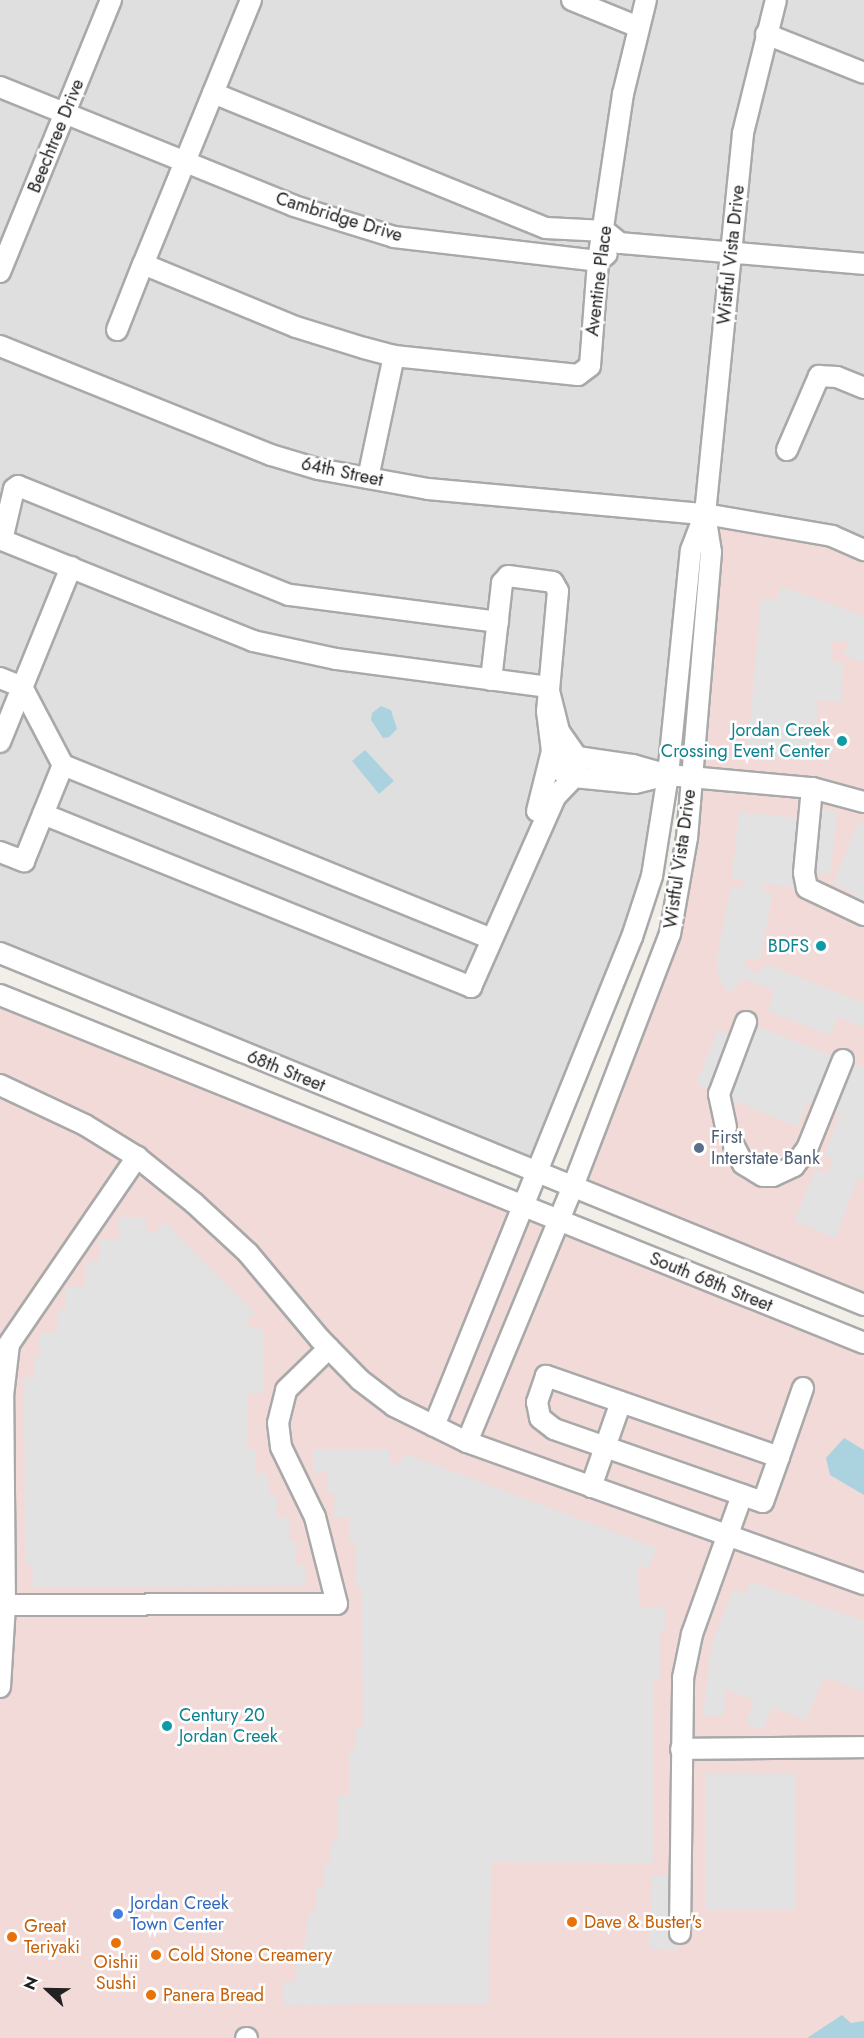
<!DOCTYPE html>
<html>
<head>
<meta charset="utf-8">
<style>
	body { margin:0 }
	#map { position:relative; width:864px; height:2038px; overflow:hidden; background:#f2efe9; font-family:Jost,sans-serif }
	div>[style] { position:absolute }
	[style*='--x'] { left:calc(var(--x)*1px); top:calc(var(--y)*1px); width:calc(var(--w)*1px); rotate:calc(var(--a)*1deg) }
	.residential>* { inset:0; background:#e0dfdf }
	.commercial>* { inset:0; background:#f2dad9 }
	.parking>* { inset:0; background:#e2e2e2; transform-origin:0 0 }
	.water>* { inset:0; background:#aad3df }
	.roads { filter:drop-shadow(2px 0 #a9a9a9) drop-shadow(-2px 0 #a9a9a9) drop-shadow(0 2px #a9a9a9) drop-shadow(0 -2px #a9a9a9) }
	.minor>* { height:20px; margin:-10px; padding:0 10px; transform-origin:10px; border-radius:10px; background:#fff }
	.dots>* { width:16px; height:16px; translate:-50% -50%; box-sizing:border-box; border:3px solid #fff; border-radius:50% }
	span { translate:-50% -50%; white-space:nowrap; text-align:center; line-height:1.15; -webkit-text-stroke:5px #fff; paint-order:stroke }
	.street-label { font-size:18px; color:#222 }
	.culture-label { font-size:18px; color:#0d838f }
	.right { translate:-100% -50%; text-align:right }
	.left { translate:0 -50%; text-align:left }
	.service-label { font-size:18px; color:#4e5e75 }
	.shop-label { font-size:18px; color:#366cbe }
	.food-label { font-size:18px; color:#c56008 }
	.north { position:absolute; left:18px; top:1960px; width:60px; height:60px; -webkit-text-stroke:4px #fff; paint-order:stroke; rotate:292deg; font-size:16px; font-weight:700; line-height:24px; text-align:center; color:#222 }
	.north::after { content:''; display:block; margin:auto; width:21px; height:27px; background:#222; clip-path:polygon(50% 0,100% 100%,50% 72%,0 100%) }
</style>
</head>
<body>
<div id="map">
	<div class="residential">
		<div style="clip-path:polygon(0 0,864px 0,864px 550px,705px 514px,652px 876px,536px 1175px,0 953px)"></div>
	</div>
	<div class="commercial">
		<div style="clip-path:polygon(705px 514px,864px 550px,864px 1305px,572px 1189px,662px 932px,675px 884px)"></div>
		<div style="clip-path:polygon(0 995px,864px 1343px,864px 2038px,0 2038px)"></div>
	</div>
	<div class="parking">
		<div style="clip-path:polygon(780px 586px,864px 616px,864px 663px,844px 655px,849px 642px,832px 641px,831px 661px,843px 661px,841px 702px,818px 700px,814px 761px,747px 755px,761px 598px,777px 601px)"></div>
		<div style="clip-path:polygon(810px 808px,837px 811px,830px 874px,804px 873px,807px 888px,764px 884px,763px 892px,773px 893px,760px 959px,747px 958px,745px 967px,758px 974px,765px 964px,864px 1003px,864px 1027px,838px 1017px,830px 1035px,768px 1011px,774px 991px,743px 978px,729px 994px,719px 980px,717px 956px,731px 887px,743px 889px,745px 881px,732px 879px,739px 812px,809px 819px)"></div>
		<div style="clip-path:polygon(859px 821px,864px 823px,864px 915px,849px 908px,855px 893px,833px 884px)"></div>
		<div style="clip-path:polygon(746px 1022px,864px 1068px,864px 1180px,858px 1178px,835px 1238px,794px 1221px,816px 1169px,828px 1174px,833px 1159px,824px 1156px,840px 1114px,808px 1101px,797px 1127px,696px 1084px,718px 1030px,739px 1038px)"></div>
		<div style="clip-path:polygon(118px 1218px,145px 1218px,146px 1230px,154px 1234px,165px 1222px,255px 1313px,246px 1322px,251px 1328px,263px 1329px,264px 1393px,247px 1393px,248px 1449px,256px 1449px,256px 1473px,268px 1473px,269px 1495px,277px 1496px,276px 1517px,289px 1517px,289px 1540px,296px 1541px,296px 1565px,305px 1565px,305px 1586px,32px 1588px,33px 1565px,25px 1565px,24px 1377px,35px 1377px,34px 1357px,40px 1356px,40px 1333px,58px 1332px,58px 1310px,66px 1310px,66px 1287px,85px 1286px,85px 1262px,100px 1262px,99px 1240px,119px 1240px)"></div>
		<div style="clip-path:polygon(389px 1449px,390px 1462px,398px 1464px,406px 1454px,657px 1548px,648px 1569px,638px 1565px,639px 1608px,665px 1608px,665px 1632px,659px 1633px,660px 1679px,653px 1680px,653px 1863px,491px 1862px,489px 2003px,283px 2005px,283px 1982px,296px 1982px,297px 1958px,303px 1957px,309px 1913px,316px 1912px,317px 1887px,324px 1887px,324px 1865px,330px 1864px,331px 1842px,338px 1842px,338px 1795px,349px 1795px,350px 1750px,356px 1750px,356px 1728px,363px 1727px,362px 1588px,355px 1587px,356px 1543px,350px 1542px,350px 1517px,334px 1517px,335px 1493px,328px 1493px,328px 1472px,314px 1473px,313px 1450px)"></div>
		<div style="clip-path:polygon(750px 1581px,864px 1621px,864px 1692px,825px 1677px,805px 1720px,772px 1707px,763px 1730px,746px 1724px,754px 1700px,725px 1689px,724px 1716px,703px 1716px,712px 1643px,733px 1589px,746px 1593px)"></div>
		<div style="left:705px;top:1774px;width:90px;height:136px"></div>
		<div style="left:652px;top:1875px;width:29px;height:74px;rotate:2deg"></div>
	</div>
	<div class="water">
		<div style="clip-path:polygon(381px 706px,391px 710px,397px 729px,389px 737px,383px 738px,371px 720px,372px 713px)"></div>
		<div style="clip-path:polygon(365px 750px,394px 781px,379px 794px,352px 761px)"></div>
		<div style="clip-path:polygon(844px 1438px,864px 1450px,864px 1495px,830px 1475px,826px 1458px)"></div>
		<div style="clip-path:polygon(842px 2015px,851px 2023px,864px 2021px,864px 2038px,807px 2038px)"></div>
	</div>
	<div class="roads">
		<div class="minor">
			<div style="--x:251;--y:0;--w:285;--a:112.2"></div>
			<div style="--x:143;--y:264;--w:165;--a:22.4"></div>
			<div style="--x:296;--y:327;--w:71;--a:17.2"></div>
			<div style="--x:364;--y:348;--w:31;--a:15"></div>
			<div style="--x:394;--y:356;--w:185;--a:5.9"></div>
			<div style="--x:578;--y:375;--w:15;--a:-37"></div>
			<div style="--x:590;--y:366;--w:105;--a:-85.6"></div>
			<div style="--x:598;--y:261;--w:169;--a:-81.5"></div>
			<div style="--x:623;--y:94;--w:97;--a:-76.3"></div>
			<div style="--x:572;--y:0;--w:71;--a:22.2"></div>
			<div style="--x:766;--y:34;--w:105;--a:21.7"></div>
			<div style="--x:0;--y:87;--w:317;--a:22"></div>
			<div style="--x:294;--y:206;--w:105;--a:17.2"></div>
			<div style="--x:394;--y:237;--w:205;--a:6.7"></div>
			<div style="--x:598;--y:261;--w:11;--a:-38"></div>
			<div style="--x:213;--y:93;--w:359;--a:22.1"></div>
			<div style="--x:546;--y:228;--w:59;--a:2.9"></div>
			<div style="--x:605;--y:231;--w:19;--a:39"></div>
			<div style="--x:620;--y:243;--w:245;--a:4.9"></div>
			<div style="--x:0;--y:272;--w:294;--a:-67.8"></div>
			<div style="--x:117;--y:330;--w:71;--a:-68.5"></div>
			<div style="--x:0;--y:346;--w:292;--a:21.9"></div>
			<div style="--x:271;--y:455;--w:49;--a:16.6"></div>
			<div style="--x:318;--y:469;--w:112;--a:10.3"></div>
			<div style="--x:428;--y:489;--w:278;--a:5.2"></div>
			<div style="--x:705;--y:514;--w:129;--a:9.8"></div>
			<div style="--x:832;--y:536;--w:35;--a:24"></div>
			<div style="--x:787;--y:450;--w:81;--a:-66.6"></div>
			<div style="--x:819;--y:376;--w:18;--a:3"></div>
			<div style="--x:837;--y:377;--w:29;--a:22"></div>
			<div style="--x:368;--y:478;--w:125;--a:-78"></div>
			<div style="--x:498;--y:622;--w:211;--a:-172.6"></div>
			<div style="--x:289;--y:595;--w:292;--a:-158.1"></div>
			<div style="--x:18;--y:486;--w:5;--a:143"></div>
			<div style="--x:14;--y:489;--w:52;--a:103.2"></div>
			<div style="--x:2;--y:540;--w:271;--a:21.9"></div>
			<div style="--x:253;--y:641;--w:85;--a:12.2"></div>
			<div style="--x:336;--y:659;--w:214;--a:7.5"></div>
			<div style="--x:0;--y:678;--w:24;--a:22"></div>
			<div style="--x:22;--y:687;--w:88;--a:62.3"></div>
			<div style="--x:63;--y:765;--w:462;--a:22.1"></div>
			<div style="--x:491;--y:680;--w:98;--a:-83.5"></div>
			<div style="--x:502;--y:583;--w:9;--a:-49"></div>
			<div style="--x:508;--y:576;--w:45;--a:7.6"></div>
			<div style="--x:553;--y:582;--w:10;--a:61"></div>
			<div style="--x:558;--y:591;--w:121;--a:95.2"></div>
			<div style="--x:547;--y:711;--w:40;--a:82.9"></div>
			<div style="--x:552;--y:751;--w:62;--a:104"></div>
			<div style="--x:0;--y:742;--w:189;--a:-67.9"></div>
			<div style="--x:566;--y:761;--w:12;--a:-20"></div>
			<div style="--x:577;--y:757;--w:57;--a:8.1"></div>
			<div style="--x:633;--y:765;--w:36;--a:16"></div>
			<div style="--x:668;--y:775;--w:145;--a:5.2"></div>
			<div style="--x:812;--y:788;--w:54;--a:15.1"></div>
			<div style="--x:562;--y:772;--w:13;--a:23"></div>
			<div style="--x:574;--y:777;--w:61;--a:5.6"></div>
			<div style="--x:635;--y:783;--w:34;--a:-14"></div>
			<div style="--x:812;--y:788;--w:85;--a:95.4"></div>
			<div style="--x:804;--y:873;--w:15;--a:79"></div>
			<div style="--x:807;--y:888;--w:63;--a:25.3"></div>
			<div style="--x:43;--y:814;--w:462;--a:22"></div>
			<div style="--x:471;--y:987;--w:208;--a:-66.1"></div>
			<div style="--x:555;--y:797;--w:28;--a:-46"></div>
			<div style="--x:574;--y:777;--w:20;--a:-81"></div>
			<div style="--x:577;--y:757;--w:32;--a:-125"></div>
			<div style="--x:559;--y:731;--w:45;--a:-104"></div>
			<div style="--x:0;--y:852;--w:26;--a:21"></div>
			<div style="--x:24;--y:861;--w:104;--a:-67.9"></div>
			<div style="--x:0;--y:953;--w:933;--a:22.17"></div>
			<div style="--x:0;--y:995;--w:931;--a:21.94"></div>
			<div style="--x:0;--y:1085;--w:94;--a:25.2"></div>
			<div style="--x:85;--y:1125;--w:61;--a:31.6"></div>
			<div style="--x:137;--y:1157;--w:73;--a:38.9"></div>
			<div style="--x:194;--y:1203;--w:74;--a:42.8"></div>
			<div style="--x:248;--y:1253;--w:112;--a:50.1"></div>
			<div style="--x:320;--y:1339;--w:57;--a:45.7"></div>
			<div style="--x:360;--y:1380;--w:43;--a:37.4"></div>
			<div style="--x:394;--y:1406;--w:81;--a:26.3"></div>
			<div style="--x:467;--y:1442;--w:422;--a:19.7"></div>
			<div style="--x:726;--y:1127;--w:34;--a:-102"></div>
			<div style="--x:719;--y:1094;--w:77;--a:-69.4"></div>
			<div style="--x:734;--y:1146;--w:20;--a:63"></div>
			<div style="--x:743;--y:1164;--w:23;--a:31"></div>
			<div style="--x:763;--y:1176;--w:10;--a:0"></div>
			<div style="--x:773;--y:1176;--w:23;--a:-25"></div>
			<div style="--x:794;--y:1166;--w:21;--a:-53"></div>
			<div style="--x:807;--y:1149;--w:96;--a:-68"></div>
			<div style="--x:434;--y:1426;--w:528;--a:-67.96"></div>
			<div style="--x:632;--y:937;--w:64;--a:-71.8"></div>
			<div style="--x:652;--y:876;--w:102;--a:-81"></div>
			<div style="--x:668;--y:775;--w:226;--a:-84.2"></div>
			<div style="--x:691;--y:550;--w:39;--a:-69"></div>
			<div style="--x:705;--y:514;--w:383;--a:-84.3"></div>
			<div style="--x:743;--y:133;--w:137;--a:-76.1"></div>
			<div style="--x:467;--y:1442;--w:274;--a:-67.5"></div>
			<div style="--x:572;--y:1189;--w:273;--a:-69"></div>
			<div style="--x:670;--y:934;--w:97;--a:-80"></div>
			<div style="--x:687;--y:838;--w:287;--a:-85.2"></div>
			<div style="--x:711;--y:552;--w:38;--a:-99"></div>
			<div style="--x:779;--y:1457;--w:247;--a:-160.8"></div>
			<div style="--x:546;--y:1376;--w:28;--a:109"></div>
			<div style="--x:537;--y:1402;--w:16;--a:79"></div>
			<div style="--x:540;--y:1418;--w:18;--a:38"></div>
			<div style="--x:554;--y:1429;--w:221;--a:19.3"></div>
			<div style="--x:763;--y:1502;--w:48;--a:-70.4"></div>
			<div style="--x:779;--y:1457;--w:73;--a:-70.8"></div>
			<div style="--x:591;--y:1487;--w:90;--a:-70.6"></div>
			<div style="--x:5;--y:1605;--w:332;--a:-0.2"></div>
			<div style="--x:337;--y:1604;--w:90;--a:-104.2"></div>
			<div style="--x:315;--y:1517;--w:78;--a:-115.9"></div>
			<div style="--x:281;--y:1447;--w:24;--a:-97"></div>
			<div style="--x:278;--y:1423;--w:34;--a:-76"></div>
			<div style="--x:286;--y:1390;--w:60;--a:-44.3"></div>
			<div style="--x:0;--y:1687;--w:82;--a:-86.5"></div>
			<div style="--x:5;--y:1605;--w:209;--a:-90.5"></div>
			<div style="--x:3;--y:1396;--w:52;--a:-83.4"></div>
			<div style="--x:9;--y:1344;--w:227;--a:-55.6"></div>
			<div style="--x:681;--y:1749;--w:183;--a:-0.6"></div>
			<div style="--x:680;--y:1933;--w:255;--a:-89.3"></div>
			<div style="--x:683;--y:1678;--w:45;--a:-78.4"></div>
			<div style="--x:692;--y:1634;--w:148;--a:-70.2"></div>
			<div style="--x:246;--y:2038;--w:1;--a:0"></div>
		</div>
	</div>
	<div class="dots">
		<div style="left:842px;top:741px;background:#0f9aa8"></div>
		<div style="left:821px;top:946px;background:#0f9aa8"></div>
		<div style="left:699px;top:1148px;background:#5c6f8a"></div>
		<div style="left:167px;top:1726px;background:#0f9aa8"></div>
		<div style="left:118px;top:1914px;background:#3f7fe0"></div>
		<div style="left:572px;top:1922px;background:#e8710a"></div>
		<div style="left:12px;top:1937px;background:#e8710a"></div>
		<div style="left:116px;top:1943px;background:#e8710a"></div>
		<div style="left:156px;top:1955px;background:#e8710a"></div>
		<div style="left:151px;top:1995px;background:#e8710a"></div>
	</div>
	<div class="street-label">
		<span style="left:56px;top:136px;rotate:-68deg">Beechtree Drive</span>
		<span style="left:339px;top:217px;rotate:17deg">Cambridge Drive</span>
		<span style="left:731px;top:255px;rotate:-84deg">Wistful Vista Drive</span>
		<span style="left:599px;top:281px;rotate:-83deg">Aventine Place</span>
		<span style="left:342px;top:472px;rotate:12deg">64th Street</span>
		<span style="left:680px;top:859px;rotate:-82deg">Wistful Vista Drive</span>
		<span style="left:286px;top:1071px;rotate:22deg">68th Street</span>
		<span style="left:711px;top:1282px;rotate:22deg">South 68th Street</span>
	</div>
	<div class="culture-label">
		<span class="right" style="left:830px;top:741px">Jordan Creek<br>Crossing Event Center</span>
		<span class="right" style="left:809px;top:946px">BDFS</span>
		<span class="left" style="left:179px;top:1726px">Century 20<br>Jordan Creek</span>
	</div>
	<div class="service-label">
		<span class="left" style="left:711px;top:1148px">First<br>Interstate Bank</span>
	</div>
	<div class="shop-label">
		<span class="left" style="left:130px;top:1914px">Jordan Creek<br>Town Center</span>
	</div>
	<div class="food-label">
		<span class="left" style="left:584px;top:1922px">Dave &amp; Buster's</span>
		<span class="left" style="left:24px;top:1937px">Great<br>Teriyaki</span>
		<span class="left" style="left:168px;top:1955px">Cold Stone Creamery</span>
		<span style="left:116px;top:1973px">Oishii<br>Sushi</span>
		<span class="left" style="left:163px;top:1995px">Panera Bread</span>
	</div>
	<div class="north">N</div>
</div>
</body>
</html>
